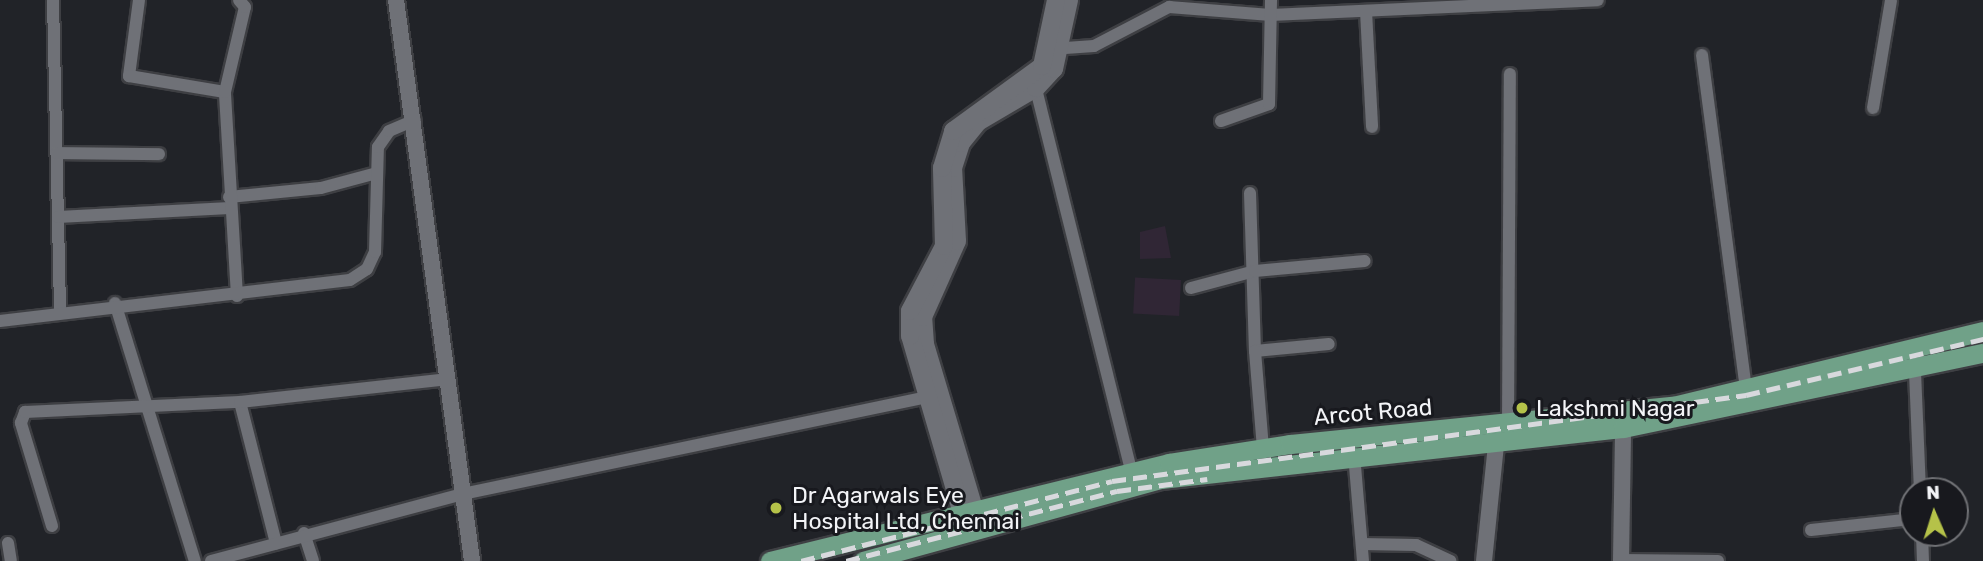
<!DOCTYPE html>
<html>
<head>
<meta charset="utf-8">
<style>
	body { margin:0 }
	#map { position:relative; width:1983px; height:561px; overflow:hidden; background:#212328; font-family:Rubik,sans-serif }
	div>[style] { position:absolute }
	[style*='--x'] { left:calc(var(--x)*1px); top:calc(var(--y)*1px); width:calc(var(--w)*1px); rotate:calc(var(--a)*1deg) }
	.industrial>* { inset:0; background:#302635; transform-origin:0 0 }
	.roads { filter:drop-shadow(2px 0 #3e3f43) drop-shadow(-2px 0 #3e3f43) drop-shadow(0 2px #3e3f43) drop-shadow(0 -2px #3e3f43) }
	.minor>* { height:12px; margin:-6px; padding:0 6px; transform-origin:6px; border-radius:6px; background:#6f7177 }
	.tertiary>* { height:16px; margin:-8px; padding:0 8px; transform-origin:8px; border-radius:8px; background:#6f7177 }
	.secondary>* { height:18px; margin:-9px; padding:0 9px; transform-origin:9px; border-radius:9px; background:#6f7177 }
	.primary>* { height:19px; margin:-9.5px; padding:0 9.5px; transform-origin:9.5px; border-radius:9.5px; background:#70a188 }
	.rail>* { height:4.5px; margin-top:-2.25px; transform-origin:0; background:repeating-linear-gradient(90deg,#d8d9dd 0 14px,transparent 0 21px) }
	.dots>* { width:19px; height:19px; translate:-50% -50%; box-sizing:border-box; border:4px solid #18191e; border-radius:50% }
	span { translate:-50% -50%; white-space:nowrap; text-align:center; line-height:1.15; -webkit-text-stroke:6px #18191e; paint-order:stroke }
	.poi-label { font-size:23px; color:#f3f4f7 }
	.left { translate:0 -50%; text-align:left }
	.street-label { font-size:23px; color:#f3f4f7 }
	.north { position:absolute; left:1899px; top:477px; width:70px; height:70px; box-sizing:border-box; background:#18191e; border:2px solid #707175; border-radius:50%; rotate:357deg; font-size:19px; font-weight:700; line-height:28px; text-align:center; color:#f3f4f7 }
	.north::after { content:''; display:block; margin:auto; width:24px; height:32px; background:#b5c249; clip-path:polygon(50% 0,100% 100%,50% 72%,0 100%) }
</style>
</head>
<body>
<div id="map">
	<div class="industrial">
		<div style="clip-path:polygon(1165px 226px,1171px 258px,1140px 259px,1140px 232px)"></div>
		<div style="left:1181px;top:280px;width:36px;height:46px;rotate:93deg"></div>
	</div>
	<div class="roads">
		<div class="minor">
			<div style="--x:53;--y:0;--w:311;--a:88.7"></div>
			<div style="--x:139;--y:0;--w:77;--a:97.5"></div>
			<div style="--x:129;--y:76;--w:97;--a:9.5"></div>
			<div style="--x:1366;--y:11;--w:116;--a:87"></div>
			<div style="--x:1051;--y:49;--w:43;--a:-4"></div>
			<div style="--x:1094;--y:46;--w:85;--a:-27.5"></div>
			<div style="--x:1169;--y:7;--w:102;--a:4.5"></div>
			<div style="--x:1271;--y:15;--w:327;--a:-2.6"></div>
			<div style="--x:1702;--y:55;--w:338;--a:82.5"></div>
			<div style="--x:1034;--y:81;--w:402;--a:76"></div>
			<div style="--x:1873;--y:108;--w:109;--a:-80.5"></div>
			<div style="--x:1221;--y:121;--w:51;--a:-19.5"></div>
			<div style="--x:1269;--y:104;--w:104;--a:-88.9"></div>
			<div style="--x:57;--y:153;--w:102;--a:0.6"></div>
			<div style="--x:1250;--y:193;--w:158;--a:88.2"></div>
			<div style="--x:1255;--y:351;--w:74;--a:-5.4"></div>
			<div style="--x:229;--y:197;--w:92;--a:-5.6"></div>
			<div style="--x:321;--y:188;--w:54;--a:-15.1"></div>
			<div style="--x:58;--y:217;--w:172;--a:-3"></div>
			<div style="--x:1191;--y:288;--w:66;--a:-14.9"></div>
			<div style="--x:1255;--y:271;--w:110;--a:-5.2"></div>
			<div style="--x:237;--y:296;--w:204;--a:-93.4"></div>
			<div style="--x:225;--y:92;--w:87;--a:-76.8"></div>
			<div style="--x:245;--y:7;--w:9;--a:-131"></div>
			<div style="--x:115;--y:303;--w:270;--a:72.8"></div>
			<div style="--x:0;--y:321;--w:352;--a:-6.7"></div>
			<div style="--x:350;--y:280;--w:20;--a:-33"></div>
			<div style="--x:367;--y:269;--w:19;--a:-65"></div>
			<div style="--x:375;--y:252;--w:105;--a:-88.4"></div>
			<div style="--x:378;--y:147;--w:19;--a:-55"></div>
			<div style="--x:389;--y:131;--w:28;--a:-23"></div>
			<div style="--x:1255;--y:351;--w:97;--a:85.3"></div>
			<div style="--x:1915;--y:372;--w:119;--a:87.6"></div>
			<div style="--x:240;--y:402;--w:146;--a:75.7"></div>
			<div style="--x:1508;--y:426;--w:352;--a:-89.7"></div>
			<div style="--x:1354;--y:454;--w:107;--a:85.2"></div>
			<div style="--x:52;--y:526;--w:108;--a:-106.8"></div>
			<div style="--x:21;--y:423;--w:12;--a:-70"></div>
			<div style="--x:25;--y:412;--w:215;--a:-2.7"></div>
			<div style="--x:240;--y:402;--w:210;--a:-6.3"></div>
			<div style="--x:1811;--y:530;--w:103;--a:-6.2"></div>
			<div style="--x:304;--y:533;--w:29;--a:72"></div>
			<div style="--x:1922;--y:533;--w:28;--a:88"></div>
			<div style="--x:8;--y:543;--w:18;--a:81"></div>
			<div style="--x:1362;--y:544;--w:54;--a:1.1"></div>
			<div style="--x:1416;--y:545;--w:38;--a:25"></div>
			<div style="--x:1621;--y:560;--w:97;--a:0.6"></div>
			<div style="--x:211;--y:561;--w:261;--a:-14.9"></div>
			<div style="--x:463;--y:494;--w:480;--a:-11.8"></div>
		</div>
		<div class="tertiary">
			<div style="--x:396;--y:0;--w:566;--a:82.28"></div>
			<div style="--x:1484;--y:561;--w:117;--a:-84.1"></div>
			<div style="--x:1621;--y:561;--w:133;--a:-89.1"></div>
		</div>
		<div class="secondary">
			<div style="--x:978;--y:522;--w:186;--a:-106.6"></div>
			<div style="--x:925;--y:344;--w:27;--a:-94"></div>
			<div style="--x:923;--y:317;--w:83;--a:-65.9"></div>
			<div style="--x:957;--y:241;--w:73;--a:-93.1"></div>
			<div style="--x:953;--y:168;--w:26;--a:-72"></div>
			<div style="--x:961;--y:143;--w:27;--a:-51"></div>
			<div style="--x:978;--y:122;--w:67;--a:-30.4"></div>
			<div style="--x:1036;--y:88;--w:26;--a:-47"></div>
			<div style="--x:1054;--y:69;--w:71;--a:-77.7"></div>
			<div style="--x:966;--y:527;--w:199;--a:-106.3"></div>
			<div style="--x:910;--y:336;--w:25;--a:-90"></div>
			<div style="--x:910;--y:311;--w:73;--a:-62.4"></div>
			<div style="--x:944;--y:246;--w:78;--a:-91.5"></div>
			<div style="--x:942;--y:168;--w:39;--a:-73"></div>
			<div style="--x:953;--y:131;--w:110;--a:-36.1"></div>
			<div style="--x:1042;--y:66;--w:67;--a:-78"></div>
		</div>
		<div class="primary">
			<div style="--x:770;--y:561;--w:411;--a:-13.8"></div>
			<div style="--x:1169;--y:463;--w:122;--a:-8.9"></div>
			<div style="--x:1290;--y:444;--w:385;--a:-5.7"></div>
			<div style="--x:1673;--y:406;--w:319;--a:-13.6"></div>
			<div style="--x:863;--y:561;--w:309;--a:-15.4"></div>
			<div style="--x:1161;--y:479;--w:465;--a:-6.3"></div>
			<div style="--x:1623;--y:428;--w:368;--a:-11.8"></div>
		</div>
	</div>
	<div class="rail">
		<div style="--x:801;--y:561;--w:321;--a:-14.4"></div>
		<div style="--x:1112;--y:481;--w:640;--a:-7.72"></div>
		<div style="--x:1746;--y:395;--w:244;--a:-13.3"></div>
		<div style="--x:846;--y:561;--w:280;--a:-14.5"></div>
		<div style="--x:1117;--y:491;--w:91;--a:-7.6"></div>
	</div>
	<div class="dots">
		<div style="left:1522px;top:408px;background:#b5c249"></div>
		<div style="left:776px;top:508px;background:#b5c249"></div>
	</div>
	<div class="poi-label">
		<span class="left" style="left:1536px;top:408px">Lakshmi Nagar</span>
		<span class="left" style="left:792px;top:508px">Dr Agarwals Eye<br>Hospital Ltd, Chennai</span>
	</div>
	<div class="street-label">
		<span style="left:1373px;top:412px;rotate:-5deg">Arcot Road</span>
	</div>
	<div class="north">N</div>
</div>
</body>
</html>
